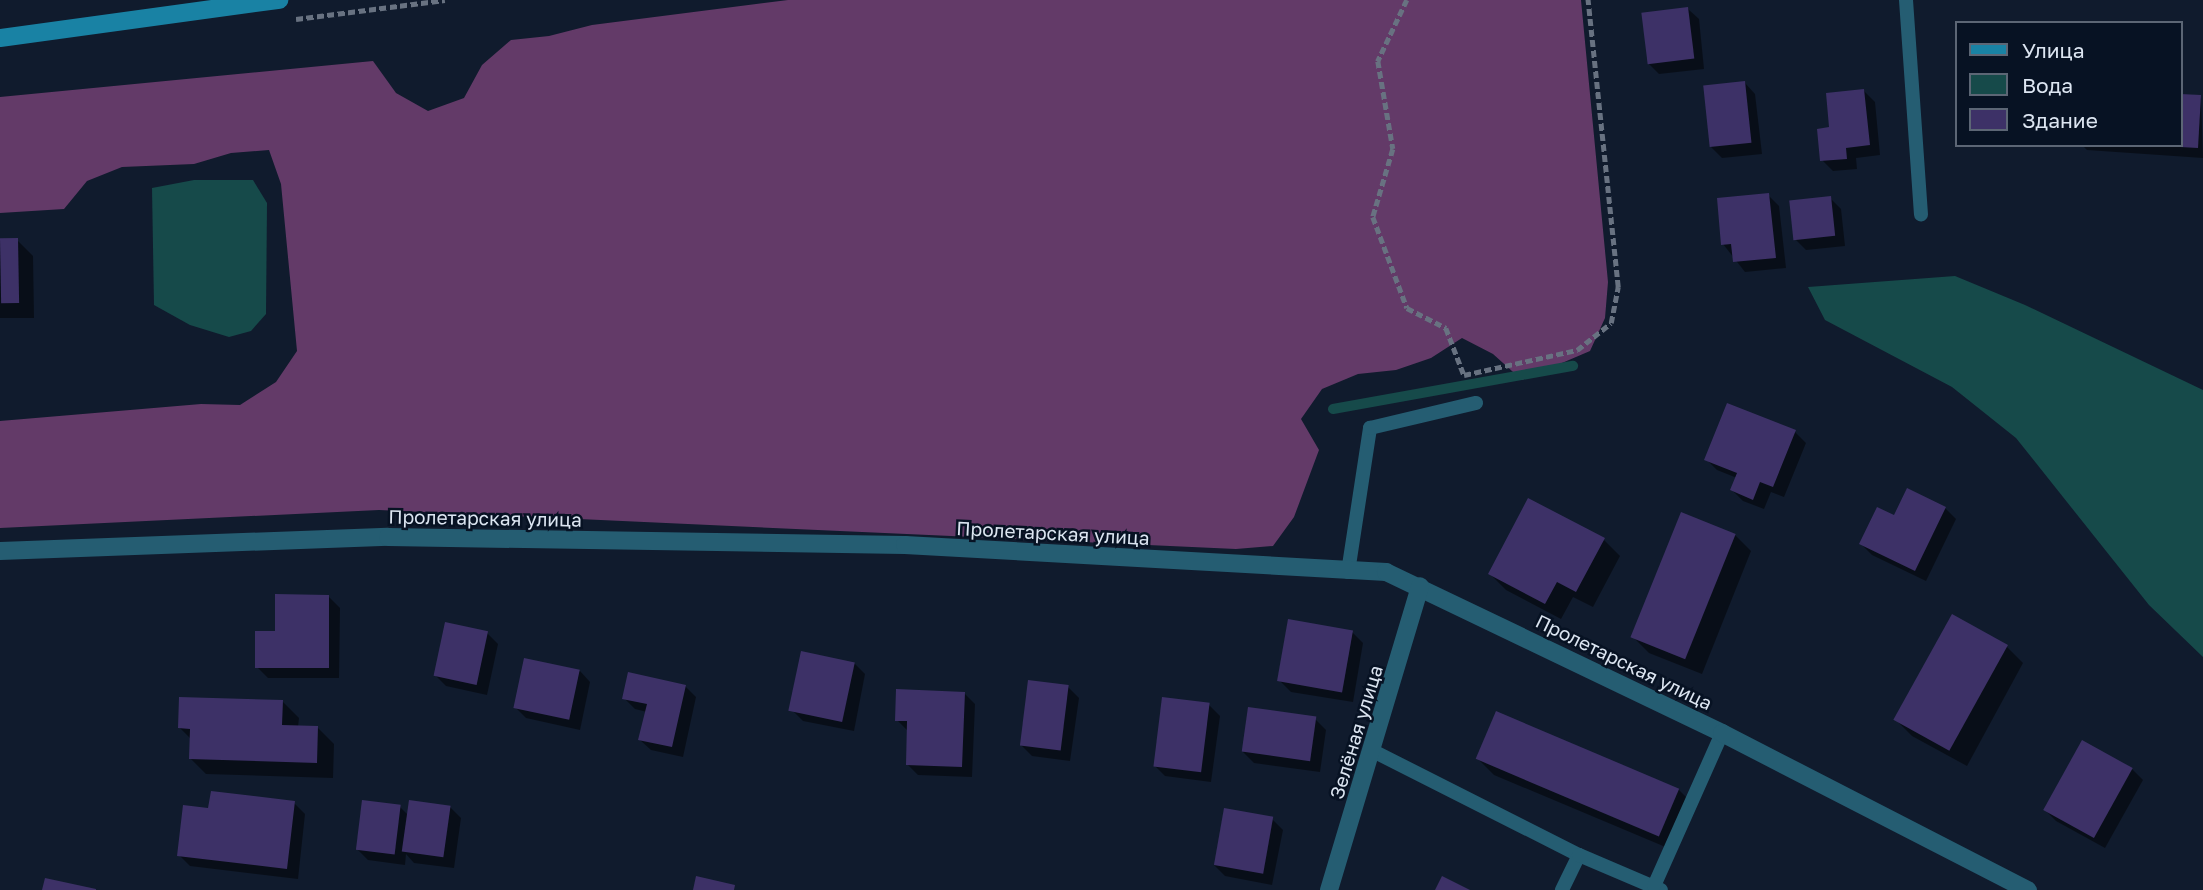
<!DOCTYPE html>
<html>
<head>
<meta charset="utf-8">
<style>
	body { margin:0 }
	#map { position:relative; width:2203px; height:890px; overflow:hidden; background:#101b2d; font-family:"Golos Text",sans-serif }
	div>[style] { position:absolute }
	[style*='--x'] { left:calc(var(--x)*1px); top:calc(var(--y)*1px); width:calc(var(--w)*1px); rotate:calc(var(--a)*1deg) }
	.forest>* { inset:0; background:#633a68 }
	.water>* { inset:0; background:#164a4a }
	.shadow>* { inset:0; background:#0007 }
	.stream>* { height:10px; margin:-5px; padding:0 5px; transform-origin:5px; border-radius:5px; background:#164a4a }
	.building>* { inset:0; background:#3d3167; transform-origin:0 0 }
	.path>* { height:4.5px; margin-top:-2.25px; transform-origin:0; background:repeating-linear-gradient(90deg,#687281 0 7px,transparent 0 10.5px) }
	.lane>* { height:14px; margin:-7px; padding:0 7px; transform-origin:7px; border-radius:7px; background:#255d72 }
	.street>* { height:18px; margin:-9px; padding:0 9px; transform-origin:9px; border-radius:9px; background:#255d72 }
	.secondary>* { height:18px; margin:-9px; padding:0 9px; transform-origin:9px; border-radius:9px; background:#1982a4 }
	span { translate:-50% -50%; white-space:nowrap; text-align:center; line-height:1.15; -webkit-text-stroke:5px #071223; paint-order:stroke }
	.street-label { font-size:19px; color:#dce5f1 }
	.legend { position:absolute; left:1955px; top:21px; width:228px; height:126px; box-sizing:border-box; background:#071223; border:2px solid #5c6675; margin:0; padding:9px 12px; list-style:none; font-size:21px; color:#dce5f1 }
	.legend li { display:flex; align-items:center; gap:14px; height:35px }
	.legend b { width:35px; border:2px solid #5c6675 }
</style>
</head>
<body>
<div id="map">
	<div class="forest">
		<div style="clip-path:polygon(788px 0,1581px 0,1608px 282px,1605px 318px,1590px 351px,1522px 380px,1493px 354px,1462px 338px,1431px 358px,1396px 370px,1358px 374px,1322px 389px,1301px 419px,1319px 450px,1294px 517px,1273px 546px,1236px 549px,379px 510px,0 528px,0 421px,201px 404px,240px 405px,276px 382px,297px 351px,281px 184px,269px 150px,231px 153px,194px 164px,122px 167px,87px 181px,64px 209px,0 213px,0 97px,373px 61px,396px 93px,428px 111px,464px 98px,482px 65px,511px 40px,549px 36px,592px 25px)"></div>
	</div>
	<div class="water">
		<div style="clip-path:polygon(194px 180px,253px 180px,267px 203px,266px 314px,251px 331px,229px 337px,190px 325px,154px 305px,152px 188px)"></div>
		<div style="clip-path:polygon(1955px 276px,2025px 305px,2203px 390px,2203px 657px,2149px 605px,2016px 438px,1952px 387px,1825px 320px,1808px 287px)"></div>
	</div>
	<div class="shadow">
		<div style="clip-path:polygon(1688px 9px,1699px 19px,1704px 69px,1659px 74px,1648px 63px)"></div>
		<div style="clip-path:polygon(1745px 83px,1755px 94px,1762px 154px,1722px 158px,1711px 147px)"></div>
		<div style="clip-path:polygon(1864px 91px,1875px 102px,1880px 155px,1856px 158px,1857px 169px,1833px 171px,1822px 160px,1831px 129px)"></div>
		<div style="clip-path:polygon(2201px 97px,2203px 158px,2087px 150px,2082px 145px,2180px 145px)"></div>
		<div style="clip-path:polygon(1768px 195px,1779px 206px,1786px 268px,1745px 272px,1723px 244px)"></div>
		<div style="clip-path:polygon(1830px 198px,1841px 209px,1845px 246px,1806px 250px,1795px 239px)"></div>
		<div style="clip-path:polygon(17px 240px,33px 256px,34px 318px,0 318px,0 241px)"></div>
		<div style="clip-path:polygon(1795px 432px,1806px 443px,1784px 497px,1771px 492px,1764px 509px,1743px 501px,1732px 490px,1737px 478px,1717px 470px,1706px 459px)"></div>
		<div style="clip-path:polygon(1945px 508px,1956px 519px,1926px 581px,1872px 555px,1861px 544px,1895px 518px)"></div>
		<div style="clip-path:polygon(1735px 535px,1751px 551px,1702px 674px,1649px 653px,1633px 637px)"></div>
		<div style="clip-path:polygon(1604px 540px,1620px 556px,1593px 607px,1573px 597px,1561px 619px,1506px 590px,1490px 574px)"></div>
		<div style="clip-path:polygon(329px 597px,340px 608px,339px 678px,268px 678px,257px 667px,277px 633px)"></div>
		<div style="clip-path:polygon(1953px 616px,2007px 647px,2023px 663px,1967px 766px,1912px 736px,1896px 720px)"></div>
		<div style="clip-path:polygon(1352px 632px,1363px 643px,1353px 702px,1291px 692px,1280px 681px)"></div>
		<div style="clip-path:polygon(487px 633px,498px 644px,487px 695px,446px 686px,435px 675px)"></div>
		<div style="clip-path:polygon(854px 663px,865px 674px,854px 731px,803px 721px,792px 710px)"></div>
		<div style="clip-path:polygon(580px 671px,590px 682px,580px 730px,526px 718px,515px 707px)"></div>
		<div style="clip-path:polygon(685px 686px,696px 697px,683px 757px,651px 750px,640px 740px,647px 712px,635px 709px,624px 698px)"></div>
		<div style="clip-path:polygon(1068px 687px,1079px 698px,1070px 761px,1032px 756px,1021px 745px)"></div>
		<div style="clip-path:polygon(964px 693px,975px 704px,972px 777px,918px 775px,907px 764px,909px 732px,897px 720px)"></div>
		<div style="clip-path:polygon(282px 701px,299px 718px,298px 727px,318px 728px,334px 744px,333px 778px,206px 774px,190px 758px,191px 739px,180px 728px)"></div>
		<div style="clip-path:polygon(1209px 705px,1220px 716px,1211px 782px,1165px 776px,1154px 765px)"></div>
		<div style="clip-path:polygon(1315px 719px,1326px 730px,1320px 772px,1254px 763px,1243px 752px)"></div>
		<div style="clip-path:polygon(1478px 759px,1678px 789px,1694px 805px,1675px 851px,1494px 775px)"></div>
		<div style="clip-path:polygon(2132px 769px,2143px 780px,2105px 848px,2056px 821px,2045px 810px)"></div>
		<div style="clip-path:polygon(294px 803px,305px 814px,298px 879px,190px 866px,179px 855px,210px 810px)"></div>
		<div style="clip-path:polygon(400px 807px,408px 815px,450px 807px,461px 818px,454px 868px,414px 863px,406px 854px,405px 865px,368px 860px,357px 849px)"></div>
		<div style="clip-path:polygon(1272px 819px,1283px 830px,1272px 885px,1225px 876px,1214px 865px)"></div>
	</div>
	<div class="stream">
		<div style="--x:1333;--y:409;--w:244;--a:-10.2"></div>
	</div>
	<div class="building">
		<div style="left:1688px;top:7px;width:52px;height:47px;rotate:83deg"></div>
		<div style="left:1745px;top:81px;width:62px;height:42px;rotate:84deg"></div>
		<div style="clip-path:polygon(1864px 89px,1870px 145px,1846px 148px,1847px 159px,1820px 161px,1817px 129px,1829px 127px,1826px 93px)"></div>
		<div style="clip-path:polygon(2180px 94px,2201px 95px,2198px 148px,2180px 147px)"></div>
		<div style="clip-path:polygon(1769px 193px,1776px 258px,1733px 262px,1731px 244px,1721px 245px,1717px 198px)"></div>
		<div style="left:1831px;top:196px;width:40px;height:42px;rotate:84deg"></div>
		<div style="left:18px;top:238px;width:65px;height:18px;rotate:89deg"></div>
		<div style="clip-path:polygon(1727px 403px,1796px 430px,1773px 487px,1760px 482px,1753px 500px,1730px 490px,1737px 473px,1704px 460px)"></div>
		<div style="clip-path:polygon(1907px 488px,1946px 507px,1915px 571px,1859px 544px,1877px 507px,1894px 515px)"></div>
		<div style="clip-path:polygon(1528px 498px,1605px 538px,1576px 592px,1557px 582px,1545px 604px,1488px 574px)"></div>
		<div style="left:1681px;top:512px;width:59px;height:135px;rotate:22deg"></div>
		<div style="clip-path:polygon(275px 594px,329px 595px,329px 668px,255px 668px,255px 631px,275px 631px)"></div>
		<div style="left:1952px;top:614px;width:64px;height:121px;rotate:29deg"></div>
		<div style="left:1288px;top:619px;width:66px;height:63px;rotate:10deg"></div>
		<div style="left:445px;top:622px;width:44px;height:55px;rotate:12deg"></div>
		<div style="left:801px;top:651px;width:55px;height:61px;rotate:12deg"></div>
		<div style="left:524px;top:658px;width:57px;height:51px;rotate:12deg"></div>
		<div style="clip-path:polygon(628px 672px,686px 685px,672px 747px,638px 740px,647px 704px,622px 699px)"></div>
		<div style="left:1028px;top:680px;width:41px;height:66px;rotate:7deg"></div>
		<div style="clip-path:polygon(896px 689px,965px 692px,962px 767px,906px 765px,907px 721px,895px 721px)"></div>
		<div style="clip-path:polygon(179px 697px,283px 700px,282px 725px,318px 726px,317px 763px,189px 759px,190px 729px,178px 728px)"></div>
		<div style="left:1162px;top:697px;width:48px;height:70px;rotate:7deg"></div>
		<div style="left:1248px;top:707px;width:69px;height:45px;rotate:8deg"></div>
		<div style="left:1496px;top:711px;width:199px;height:52px;rotate:23deg"></div>
		<div style="left:2082px;top:740px;width:58px;height:80px;rotate:29deg"></div>
		<div style="clip-path:polygon(211px 791px,295px 801px,287px 869px,177px 856px,183px 805px,208px 808px)"></div>
		<div style="left:362px;top:800px;width:39px;height:50px;rotate:7deg"></div>
		<div style="left:409px;top:800px;width:42px;height:52px;rotate:8deg"></div>
		<div style="left:1224px;top:808px;width:50px;height:58px;rotate:10deg"></div>
		<div style="clip-path:polygon(696px 876px,735px 885px,734px 890px,693px 890px)"></div>
		<div style="clip-path:polygon(1442px 876px,1470px 890px,1435px 890px)"></div>
		<div style="clip-path:polygon(45px 878px,96px 889px,96px 890px,42px 890px)"></div>
	</div>
	<div class="path">
		<div style="--x:1407;--y:0;--w:68;--a:115.4"></div>
		<div style="--x:1378;--y:61;--w:89;--a:80.3"></div>
		<div style="--x:1393;--y:149;--w:71;--a:106.4"></div>
		<div style="--x:1373;--y:217;--w:97;--a:69.5"></div>
		<div style="--x:1407;--y:308;--w:44;--a:27.1"></div>
		<div style="--x:1446;--y:328;--w:50;--a:69"></div>
		<div style="--x:296;--y:19;--w:150;--a:-7.3"></div>
		<div style="--x:1464;--y:375;--w:116;--a:-12.5"></div>
		<div style="--x:1577;--y:350;--w:43;--a:-38.5"></div>
		<div style="--x:1611;--y:323;--w:37;--a:-79"></div>
		<div style="--x:1618;--y:287;--w:289;--a:-96"></div>
	</div>
	<div class="lane">
		<div style="--x:1906;--y:0;--w:215;--a:86"></div>
		<div style="--x:1348;--y:572;--w:146;--a:-81.3"></div>
		<div style="--x:1370;--y:428;--w:109;--a:-13.3"></div>
		<div style="--x:1373;--y:751;--w:231;--a:26.8"></div>
		<div style="--x:1579;--y:855;--w:39;--a:116"></div>
		<div style="--x:1579;--y:855;--w:89;--a:23.1"></div>
		<div style="--x:1654;--y:886;--w:167;--a:-66"></div>
	</div>
	<div class="street">
		<div style="--x:0;--y:551;--w:388;--a:-2.1"></div>
		<div style="--x:388;--y:537;--w:517;--a:0.89"></div>
		<div style="--x:905;--y:545;--w:482;--a:3.2"></div>
		<div style="--x:1386;--y:572;--w:373;--a:25.6"></div>
		<div style="--x:1722;--y:733;--w:344;--a:27.2"></div>
		<div style="--x:1329;--y:890;--w:317;--a:-73.3"></div>
	</div>
	<div class="secondary">
		<div style="--x:0;--y:38;--w:282;--a:-7.8"></div>
	</div>
	<div class="street-label">
		<span style="left:485px;top:518px;rotate:1deg">Пролетарская улица</span>
		<span style="left:1053px;top:533px;rotate:3deg">Пролетарская улица</span>
		<span style="left:1624px;top:662px;rotate:26deg">Пролетарская улица</span>
		<span style="left:1356px;top:732px;rotate:-73deg">Зелёная улица</span>
	</div>
	<ul class="legend">
	<li><b style="height:9px;background:#1982a4"></b>Улица</li>
	<li><b style="height:19px;background:#164a4a"></b>Вода</li>
	<li><b style="height:19px;background:#3d3167"></b>Здание</li>
	</ul>
</div>
</body>
</html>
